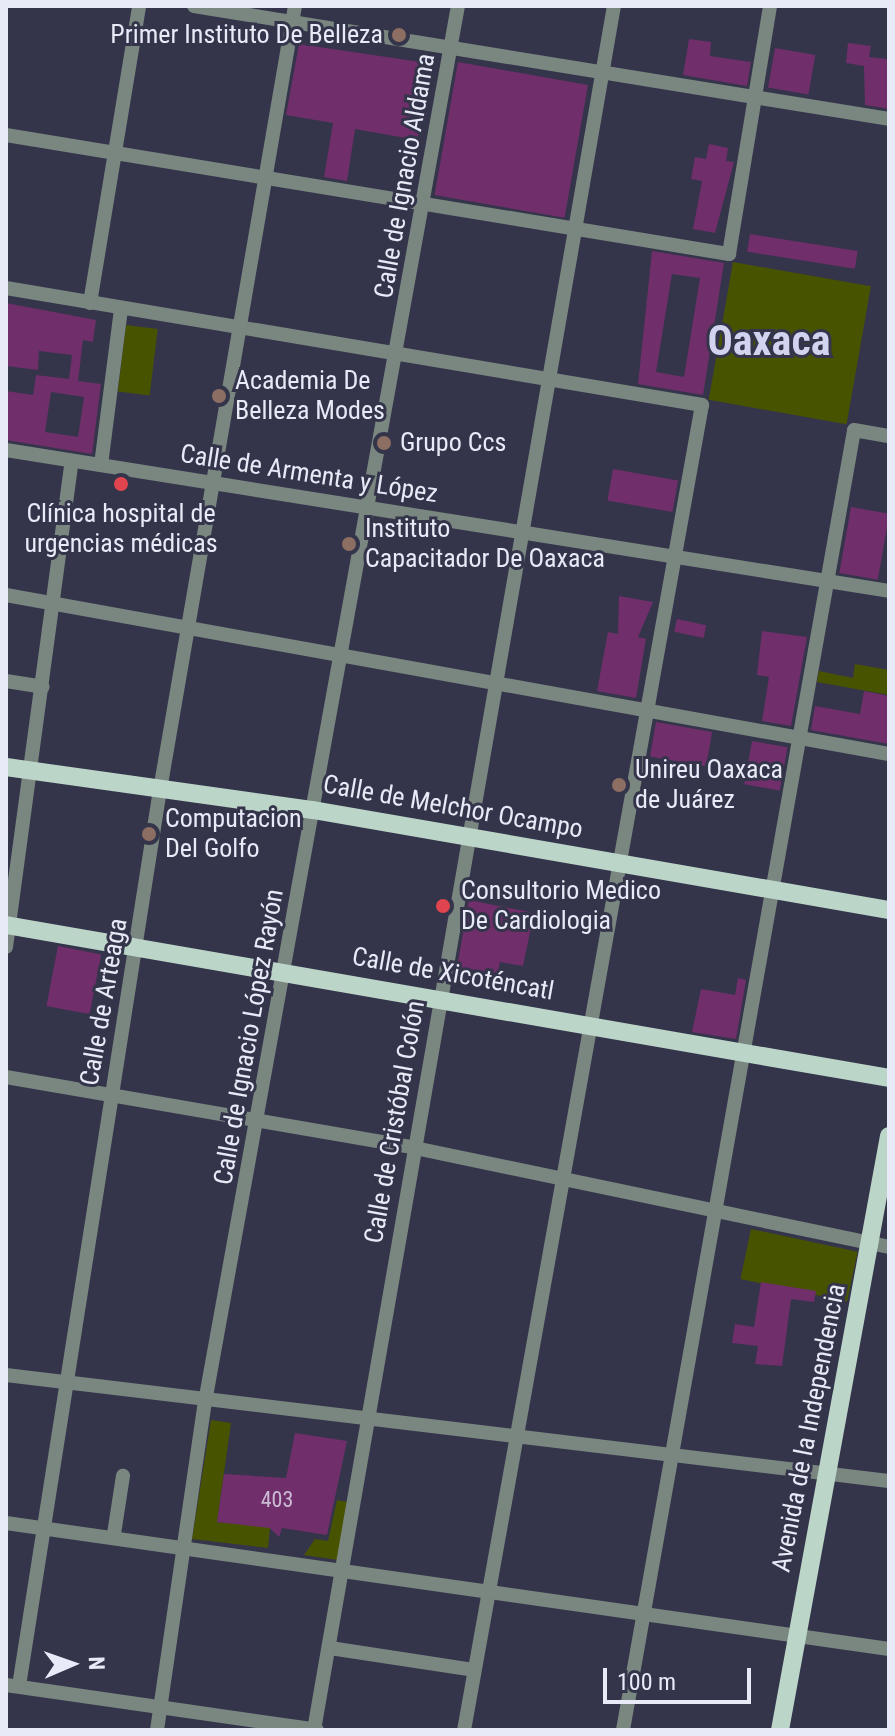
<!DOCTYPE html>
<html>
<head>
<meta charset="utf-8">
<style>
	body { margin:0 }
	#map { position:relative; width:895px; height:1736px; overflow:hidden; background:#34354a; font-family:"Roboto Condensed",sans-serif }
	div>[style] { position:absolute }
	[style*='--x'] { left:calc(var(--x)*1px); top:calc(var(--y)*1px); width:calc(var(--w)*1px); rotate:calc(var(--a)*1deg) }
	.green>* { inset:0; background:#485300; transform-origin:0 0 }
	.building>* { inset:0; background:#702e6b; transform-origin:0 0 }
	.minor>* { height:14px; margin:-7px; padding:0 7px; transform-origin:7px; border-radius:7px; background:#7a8680 }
	.major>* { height:18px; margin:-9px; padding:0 9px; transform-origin:9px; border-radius:9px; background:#bcd5c9 }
	.dots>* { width:22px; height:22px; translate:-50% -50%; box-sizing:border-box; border:4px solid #34354a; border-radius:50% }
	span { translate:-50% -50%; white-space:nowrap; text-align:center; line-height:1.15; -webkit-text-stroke:6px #34354a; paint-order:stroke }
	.number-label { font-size:22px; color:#cbbbd5 }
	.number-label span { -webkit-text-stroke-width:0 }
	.poi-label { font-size:26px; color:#e9eaf8 }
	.right { translate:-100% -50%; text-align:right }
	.left { translate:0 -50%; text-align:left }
	.street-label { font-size:26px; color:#e9eaf8 }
	.town-label { font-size:42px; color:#d2d4ef; font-weight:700 }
	.frame { position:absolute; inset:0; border:8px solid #e9eaf8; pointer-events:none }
	.north { position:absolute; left:32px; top:1624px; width:80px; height:80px; -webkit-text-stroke:6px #34354a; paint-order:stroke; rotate:88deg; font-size:22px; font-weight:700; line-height:32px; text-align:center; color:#e9eaf8 }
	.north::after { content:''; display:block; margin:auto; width:28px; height:36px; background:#e9eaf8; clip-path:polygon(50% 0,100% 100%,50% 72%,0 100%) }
	.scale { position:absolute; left:603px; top:1668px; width:148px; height:36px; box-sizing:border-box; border:4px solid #e9eaf8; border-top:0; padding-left:10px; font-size:24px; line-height:28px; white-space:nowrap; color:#e9eaf8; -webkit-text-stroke:6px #34354a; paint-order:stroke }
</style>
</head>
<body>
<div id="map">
	<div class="green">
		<div style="left:733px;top:262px;width:140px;height:140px;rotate:10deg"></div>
		<div style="left:126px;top:325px;width:32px;height:67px;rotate:7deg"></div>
		<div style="clip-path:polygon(855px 664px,889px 670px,889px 695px,817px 682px,819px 671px,853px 678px)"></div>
		<div style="left:751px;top:1229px;width:109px;height:51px;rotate:12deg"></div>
		<div style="clip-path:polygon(211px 1420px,231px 1423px,217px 1522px,270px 1527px,268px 1548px,192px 1539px)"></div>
		<div style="clip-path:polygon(337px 1500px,348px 1502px,338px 1560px,304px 1555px,315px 1539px,328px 1541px)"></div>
	</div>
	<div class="building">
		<div style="clip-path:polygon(689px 39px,711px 42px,710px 56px,751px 62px,747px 86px,683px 75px)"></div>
		<div style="clip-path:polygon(848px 43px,871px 46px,869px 57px,887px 59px,889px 109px,865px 105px,864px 66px,846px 63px)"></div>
		<div style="clip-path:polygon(299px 44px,434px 64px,417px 140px,355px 129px,347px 181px,324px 177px,333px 123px,286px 115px)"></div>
		<div style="left:775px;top:48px;width:41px;height:40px;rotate:10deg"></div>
		<div style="left:458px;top:62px;width:132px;height:135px;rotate:10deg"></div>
		<div style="clip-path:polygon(709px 144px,728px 148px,726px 161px,734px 162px,715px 233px,693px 229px,702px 181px,691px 179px,695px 157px,706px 159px)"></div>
		<div style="left:750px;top:234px;width:109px;height:18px;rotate:9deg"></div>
		<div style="clip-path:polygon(evenodd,652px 251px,724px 263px,703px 395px,638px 384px,652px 251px,672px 274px,700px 278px,684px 377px,656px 372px,672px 274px)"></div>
		<div style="clip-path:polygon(evenodd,6px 303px,96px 320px,93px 342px,83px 340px,78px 381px,101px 384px,92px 454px,6px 440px,6px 391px,33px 395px,36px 375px,69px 379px,72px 355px,39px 351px,38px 370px,6px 366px,6px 303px,51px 392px,84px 397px,78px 437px,45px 432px,51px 392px)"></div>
		<div style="left:613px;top:469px;width:66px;height:32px;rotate:10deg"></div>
		<div style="left:851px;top:507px;width:39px;height:67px;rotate:10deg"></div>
		<div style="clip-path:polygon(619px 596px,653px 602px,638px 637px,646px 639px,636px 698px,597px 691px,608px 632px,618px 634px)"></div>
		<div style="left:677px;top:619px;width:30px;height:13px;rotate:12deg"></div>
		<div style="clip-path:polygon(762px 631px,807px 637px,791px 726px,762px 721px,769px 677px,757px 675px)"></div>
		<div style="clip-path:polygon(864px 691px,889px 696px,889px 744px,811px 730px,815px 706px,860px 714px)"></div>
		<div style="left:656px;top:722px;width:57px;height:35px;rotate:10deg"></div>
		<div style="left:752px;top:741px;width:36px;height:44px;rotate:10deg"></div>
		<div style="clip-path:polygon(469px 900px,534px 913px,523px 966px,500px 962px,498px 973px,457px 967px)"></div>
		<div style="left:58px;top:946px;width:44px;height:61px;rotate:11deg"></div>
		<div style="clip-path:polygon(738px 978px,746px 980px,736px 1039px,692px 1032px,701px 989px,735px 995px)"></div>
		<div style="clip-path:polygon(761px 1282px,816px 1291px,814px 1302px,791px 1299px,782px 1366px,755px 1364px,758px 1346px,732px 1343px,735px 1324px,754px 1327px)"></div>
		<div style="clip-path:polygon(295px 1433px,347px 1441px,327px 1535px,282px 1528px,279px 1537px,270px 1528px,217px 1522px,224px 1474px,286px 1478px)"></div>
	</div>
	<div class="minor">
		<div style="--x:194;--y:6;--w:704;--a:9.23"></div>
		<div style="--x:6;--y:135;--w:733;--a:9.35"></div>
		<div style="--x:729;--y:254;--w:251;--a:-80.6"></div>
		<div style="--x:6;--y:288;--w:706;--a:9.54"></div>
		<div style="--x:702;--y:405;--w:1346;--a:100.18"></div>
		<div style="--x:90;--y:303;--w:301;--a:-80.6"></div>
		<div style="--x:6;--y:450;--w:894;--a:9.07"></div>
		<div style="--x:101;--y:465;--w:158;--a:-82.7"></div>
		<div style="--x:6;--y:595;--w:897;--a:10.21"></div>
		<div style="--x:6;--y:681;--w:37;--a:9"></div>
		<div style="--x:6;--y:947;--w:490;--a:-82.3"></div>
		<div style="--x:6;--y:1077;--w:415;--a:9.8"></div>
		<div style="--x:415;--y:1148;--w:484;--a:11.8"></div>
		<div style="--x:6;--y:1375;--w:889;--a:6.85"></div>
		<div style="--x:6;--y:1523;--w:892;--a:8.12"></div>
		<div style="--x:114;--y:1534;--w:59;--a:-81.2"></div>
		<div style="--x:330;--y:1648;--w:145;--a:8.7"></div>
		<div style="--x:6;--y:1685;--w:314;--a:8.2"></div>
		<div style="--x:19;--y:1686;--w:907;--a:-81.06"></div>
		<div style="--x:160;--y:790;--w:796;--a:-80.23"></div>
		<div style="--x:157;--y:1730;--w:331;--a:-81.7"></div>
		<div style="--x:205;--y:1402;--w:1419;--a:-79.73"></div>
		<div style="--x:314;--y:1730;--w:1750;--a:-80.13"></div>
		<div style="--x:623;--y:1730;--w:1320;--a:-79.92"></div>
		<div style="--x:854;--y:430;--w:36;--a:10"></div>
	</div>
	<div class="major">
		<div style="--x:6;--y:767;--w:310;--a:8"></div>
		<div style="--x:313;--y:810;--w:585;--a:9.85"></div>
		<div style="--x:6;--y:925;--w:896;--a:9.83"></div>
		<div style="--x:780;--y:1730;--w:604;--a:-79.6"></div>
	</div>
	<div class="dots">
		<div style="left:399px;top:35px;background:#8d6e63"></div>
		<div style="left:219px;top:396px;background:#8d6e63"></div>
		<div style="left:384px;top:443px;background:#8d6e63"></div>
		<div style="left:121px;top:484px;background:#e0444e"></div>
		<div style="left:349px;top:544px;background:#8d6e63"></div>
		<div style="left:619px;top:785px;background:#8d6e63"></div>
		<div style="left:149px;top:834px;background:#8d6e63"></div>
		<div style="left:443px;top:906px;background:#e0444e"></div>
	</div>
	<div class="number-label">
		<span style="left:277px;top:1500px">403</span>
	</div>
	<div class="poi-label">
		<span class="right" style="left:383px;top:35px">Primer Instituto De Belleza</span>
		<span class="left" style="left:235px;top:396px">Academia De<br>Belleza Modes</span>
		<span class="left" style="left:400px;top:443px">Grupo Ccs</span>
		<span style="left:121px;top:529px">Clínica hospital de<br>urgencias médicas</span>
		<span class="left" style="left:365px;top:544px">Instituto<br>Capacitador De Oaxaca</span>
		<span class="left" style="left:635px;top:785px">Unireu Oaxaca<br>de Juárez</span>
		<span class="left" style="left:165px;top:834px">Computacion<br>Del Golfo</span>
		<span class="left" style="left:461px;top:906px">Consultorio Medico<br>De Cardiologia</span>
	</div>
	<div class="street-label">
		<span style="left:405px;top:176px;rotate:-80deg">Calle de Ignacio Aldama</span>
		<span style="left:309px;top:474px;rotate:9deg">Calle de Armenta y López</span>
		<span style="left:453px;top:807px;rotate:10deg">Calle de Melchor Ocampo</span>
		<span style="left:453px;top:974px;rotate:10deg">Calle de Xicoténcatl</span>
		<span style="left:104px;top:1002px;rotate:-80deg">Calle de Arteaga</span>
		<span style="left:249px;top:1037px;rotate:-80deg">Calle de Ignacio López Rayón</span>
		<span style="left:395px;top:1122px;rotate:-80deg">Calle de Cristóbal Colón</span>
		<span style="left:809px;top:1428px;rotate:-79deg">Avenida de la Independencia</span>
	</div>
	<div class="town-label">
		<span style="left:769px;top:341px">Oaxaca</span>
	</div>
	<div class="frame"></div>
	<div class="north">N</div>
	<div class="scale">100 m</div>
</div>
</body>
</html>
